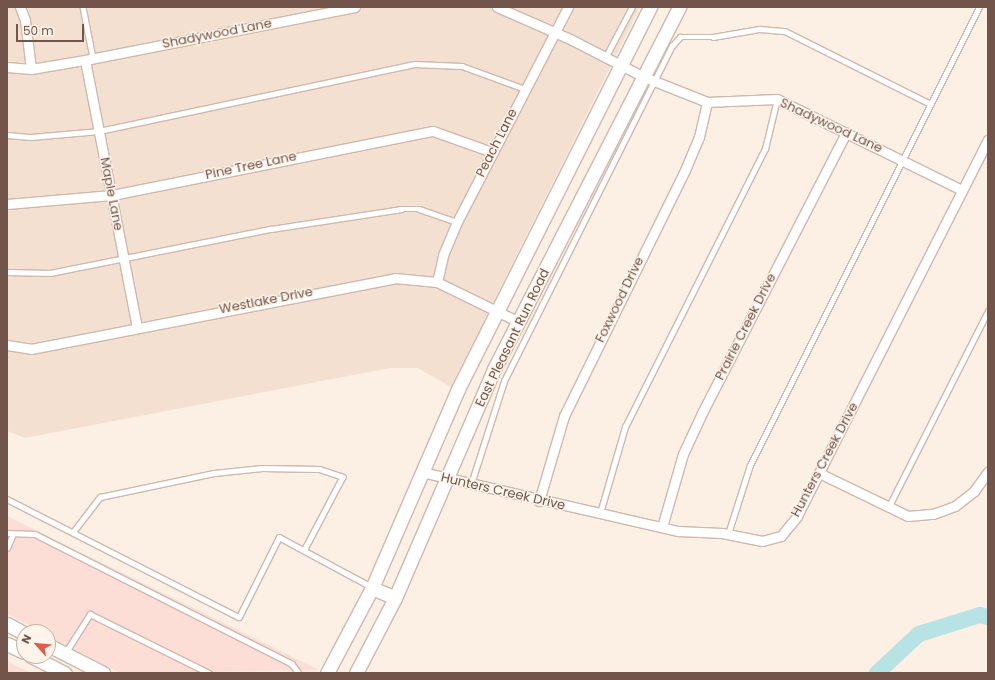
<!DOCTYPE html>
<html>
<head>
<meta charset="utf-8">
<style>
	body { margin:0 }
	#map { position:relative; width:995px; height:680px; overflow:hidden; background:#fcefe3; font-family:Poppins,sans-serif }
	div>[style] { position:absolute }
	[style*='--x'] { left:calc(var(--x)*1px); top:calc(var(--y)*1px); width:calc(var(--w)*1px); rotate:calc(var(--a)*1deg) }
	.residential>* { inset:0; background:#f3e0d1 }
	.commercial>* { inset:0; background:#fcded7 }
	.river>* { height:16px; margin:-8px; padding:0 8px; transform-origin:8px; border-radius:8px; background:#b8e3e5 }
	.roads { filter:drop-shadow(1px 0 #cfb8ad) drop-shadow(-1px 0 #cfb8ad) drop-shadow(0 1px #cfb8ad) drop-shadow(0 -1px #cfb8ad) }
	.service>* { height:4.5px; margin:-2.25px; padding:0 2.25px; transform-origin:2.25px; border-radius:2.25px; background:#fff }
	.minor>* { height:9px; margin:-4.5px; padding:0 4.5px; transform-origin:4.5px; border-radius:4.5px; background:#fff }
	.secondary>* { height:13px; margin:-6.5px; padding:0 6.5px; transform-origin:6.5px; border-radius:6.5px; background:#fff }
	span { translate:-50% -50%; white-space:nowrap; text-align:center; line-height:1.15; -webkit-text-stroke:3px #fff4e9; paint-order:stroke }
	.street-label { font-size:13px; color:#73544a }
	.frame { position:absolute; inset:0; border:8px solid #73544a; pointer-events:none }
	.north { position:absolute; left:16px; top:624px; width:40px; height:40px; box-sizing:border-box; background:#fff4e9; border:1px solid #c7b4a9; border-radius:50%; rotate:297deg; font-size:11px; font-weight:700; line-height:16px; text-align:center; color:#73544a }
	.north::after { content:''; display:block; margin:auto; width:14px; height:18px; background:#e35c4a; clip-path:polygon(50% 0,100% 100%,50% 72%,0 100%) }
	.scale { position:absolute; left:16px; top:24px; width:68px; height:18px; box-sizing:border-box; border:2px solid #73544a; border-top:0; padding-left:5px; font-size:12px; line-height:14px; white-space:nowrap; color:#73544a; -webkit-text-stroke:3px #fff4e9; paint-order:stroke }
</style>
</head>
<body>
<div id="map">
	<div class="residential">
		<div style="clip-path:polygon(7px 7px,640px 7px,451px 387px,418px 368px,390px 368px,25px 438px,7px 431px)"></div>
	</div>
	<div class="commercial">
		<div style="clip-path:polygon(7px 516px,319px 670px,120px 673px,7px 614px)"></div>
		<div style="clip-path:polygon(7px 661px,31px 673px,7px 673px)"></div>
	</div>
	<div class="river">
		<div style="--x:877;--y:673;--w:57;--a:-42.9"></div>
		<div style="--x:919;--y:634;--w:64;--a:-17.3"></div>
		<div style="--x:980;--y:615;--w:8;--a:14"></div>
	</div>
	<div class="roads">
		<div class="service">
			<div style="--x:83;--y:7;--w:52;--a:78.9"></div>
			<div style="--x:605;--y:58;--w:58;--a:-62.1"></div>
			<div style="--x:7;--y:135;--w:24;--a:5"></div>
			<div style="--x:31;--y:137;--w:68;--a:-5"></div>
			<div style="--x:99;--y:131;--w:322;--a:-12"></div>
			<div style="--x:414;--y:64;--w:48;--a:2.4"></div>
			<div style="--x:462;--y:66;--w:67;--a:20.1"></div>
			<div style="--x:7;--y:272;--w:43;--a:1.3"></div>
			<div style="--x:50;--y:273;--w:225;--a:-11.3"></div>
			<div style="--x:271;--y:229;--w:132;--a:-8.7"></div>
			<div style="--x:401;--y:209;--w:18;--a:0"></div>
			<div style="--x:419;--y:209;--w:40;--a:18.9"></div>
			<div style="--x:471;--y:484;--w:108;--a:-72.2"></div>
			<div style="--x:504;--y:381;--w:375;--a:-63.4"></div>
			<div style="--x:672;--y:46;--w:12;--a:-48"></div>
			<div style="--x:680;--y:37;--w:33;--a:0"></div>
			<div style="--x:713;--y:37;--w:48;--a:-9.7"></div>
			<div style="--x:760;--y:29;--w:25;--a:5"></div>
			<div style="--x:785;--y:31;--w:163;--a:26.6"></div>
			<div style="--x:7;--y:499;--w:260;--a:27"></div>
			<div style="--x:239;--y:617;--w:89;--a:-63.4"></div>
			<div style="--x:279;--y:537;--w:106;--a:28.3"></div>
			<div style="--x:888;--y:508;--w:221;--a:-63.1"></div>
			<div style="--x:600;--y:513;--w:90;--a:-73.8"></div>
			<div style="--x:625;--y:427;--w:311;--a:-63.3"></div>
			<div style="--x:765;--y:149;--w:51;--a:-76.5"></div>
			<div style="--x:73;--y:532;--w:44;--a:-52.4"></div>
			<div style="--x:100;--y:497;--w:116;--a:-11.9"></div>
			<div style="--x:214;--y:473;--w:48;--a:-5.9"></div>
			<div style="--x:262;--y:468;--w:57;--a:1"></div>
			<div style="--x:319;--y:469;--w:25;--a:18"></div>
			<div style="--x:343;--y:477;--w:81;--a:117.8"></div>
			<div style="--x:7;--y:533;--w:28;--a:2"></div>
			<div style="--x:35;--y:534;--w:288;--a:26.8"></div>
			<div style="--x:292;--y:664;--w:11;--a:52"></div>
			<div style="--x:728;--y:534;--w:72;--a:-72.3"></div>
			<div style="--x:750;--y:465;--w:512;--a:-63.43"></div>
			<div style="--x:7;--y:548;--w:13;--a:-67"></div>
			<div style="--x:66;--y:652;--w:45;--a:-57.7"></div>
			<div style="--x:90;--y:614;--w:133;--a:26.4"></div>
		</div>
		<div class="minor">
			<div style="--x:20;--y:7;--w:14;--a:69"></div>
			<div style="--x:25;--y:20;--w:49;--a:83"></div>
			<div style="--x:497;--y:7;--w:82;--a:23.7"></div>
			<div style="--x:572;--y:40;--w:81;--a:27.2"></div>
			<div style="--x:644;--y:77;--w:68;--a:21.6"></div>
			<div style="--x:707;--y:102;--w:70;--a:-2.5"></div>
			<div style="--x:777;--y:99;--w:206;--a:26.2"></div>
			<div style="--x:85;--y:60;--w:272;--a:79"></div>
			<div style="--x:7;--y:67;--w:24;--a:5"></div>
			<div style="--x:31;--y:69;--w:55;--a:-9.5"></div>
			<div style="--x:85;--y:60;--w:275;--a:-11.1"></div>
			<div style="--x:7;--y:204;--w:105;--a:-4.9"></div>
			<div style="--x:112;--y:195;--w:327;--a:-11.3"></div>
			<div style="--x:433;--y:131;--w:63;--a:19.6"></div>
			<div style="--x:437;--y:282;--w:28;--a:-77"></div>
			<div style="--x:443;--y:255;--w:36;--a:-67"></div>
			<div style="--x:457;--y:222;--w:242;--a:-62.7"></div>
			<div style="--x:7;--y:345;--w:24;--a:9"></div>
			<div style="--x:31;--y:349;--w:371;--a:-11"></div>
			<div style="--x:395;--y:278;--w:42;--a:5.4"></div>
			<div style="--x:437;--y:282;--w:91;--a:26"></div>
			<div style="--x:422;--y:472;--w:263;--a:13"></div>
			<div style="--x:678;--y:531;--w:44;--a:2.6"></div>
			<div style="--x:722;--y:533;--w:41;--a:11.3"></div>
			<div style="--x:762;--y:541;--w:20;--a:-15"></div>
			<div style="--x:781;--y:536;--w:26;--a:-51"></div>
			<div style="--x:797;--y:516;--w:422;--a:-63.1"></div>
			<div style="--x:819;--y:473;--w:99;--a:25.8"></div>
			<div style="--x:908;--y:516;--w:25;--a:-5"></div>
			<div style="--x:933;--y:514;--w:23;--a:-20"></div>
			<div style="--x:955;--y:506;--w:24;--a:-38"></div>
			<div style="--x:974;--y:491;--w:24;--a:-54"></div>
			<div style="--x:539;--y:501;--w:89;--a:-73.6"></div>
			<div style="--x:564;--y:416;--w:274;--a:-63.8"></div>
			<div style="--x:685;--y:170;--w:36;--a:-67"></div>
			<div style="--x:699;--y:137;--w:36;--a:-77"></div>
			<div style="--x:662;--y:527;--w:76;--a:-74"></div>
			<div style="--x:683;--y:454;--w:47;--a:-65.1"></div>
			<div style="--x:703;--y:411;--w:313;--a:-62.8"></div>
		</div>
		<div class="secondary">
			<div style="--x:372;--y:588;--w:25;--a:23"></div>
			<div style="--x:7;--y:624;--w:19;--a:28"></div>
			<div style="--x:7;--y:644;--w:19;--a:25"></div>
			<div style="--x:48;--y:645;--w:62;--a:27"></div>
			<div style="--x:31;--y:656;--w:38;--a:27"></div>
			<div style="--x:327;--y:673;--w:96;--a:-62.1"></div>
			<div style="--x:372;--y:588;--w:217;--a:-66.6"></div>
			<div style="--x:458;--y:389;--w:428;--a:-63.3"></div>
			<div style="--x:356;--y:673;--w:85;--a:-62.5"></div>
			<div style="--x:395;--y:598;--w:249;--a:-66.6"></div>
			<div style="--x:494;--y:369;--w:407;--a:-62.9"></div>
		</div>
	</div>
	<div class="street-label">
		<span style="left:217px;top:34px;rotate:-11deg">Shadywood Lane</span>
		<span style="left:831px;top:126px;rotate:25deg">Shadywood Lane</span>
		<span style="left:497px;top:143px;rotate:-63deg">Peach Lane</span>
		<span style="left:251px;top:166px;rotate:-12deg">Pine Tree Lane</span>
		<span style="left:111px;top:194px;rotate:79deg">Maple Lane</span>
		<span style="left:620px;top:300px;rotate:-64deg">Foxwood Drive</span>
		<span style="left:266px;top:301px;rotate:-11deg">Westlake Drive</span>
		<span style="left:746px;top:327px;rotate:-63deg">Prairie Creek Drive</span>
		<span style="left:513px;top:338px;rotate:-64deg">East Pleasant Run Road</span>
		<span style="left:825px;top:460px;rotate:-62deg">Hunters Creek Drive</span>
		<span style="left:503px;top:492px;rotate:13deg">Hunters Creek Drive</span>
	</div>
	<div class="frame"></div>
	<div class="north">N</div>
	<div class="scale">50 m</div>
</div>
</body>
</html>
